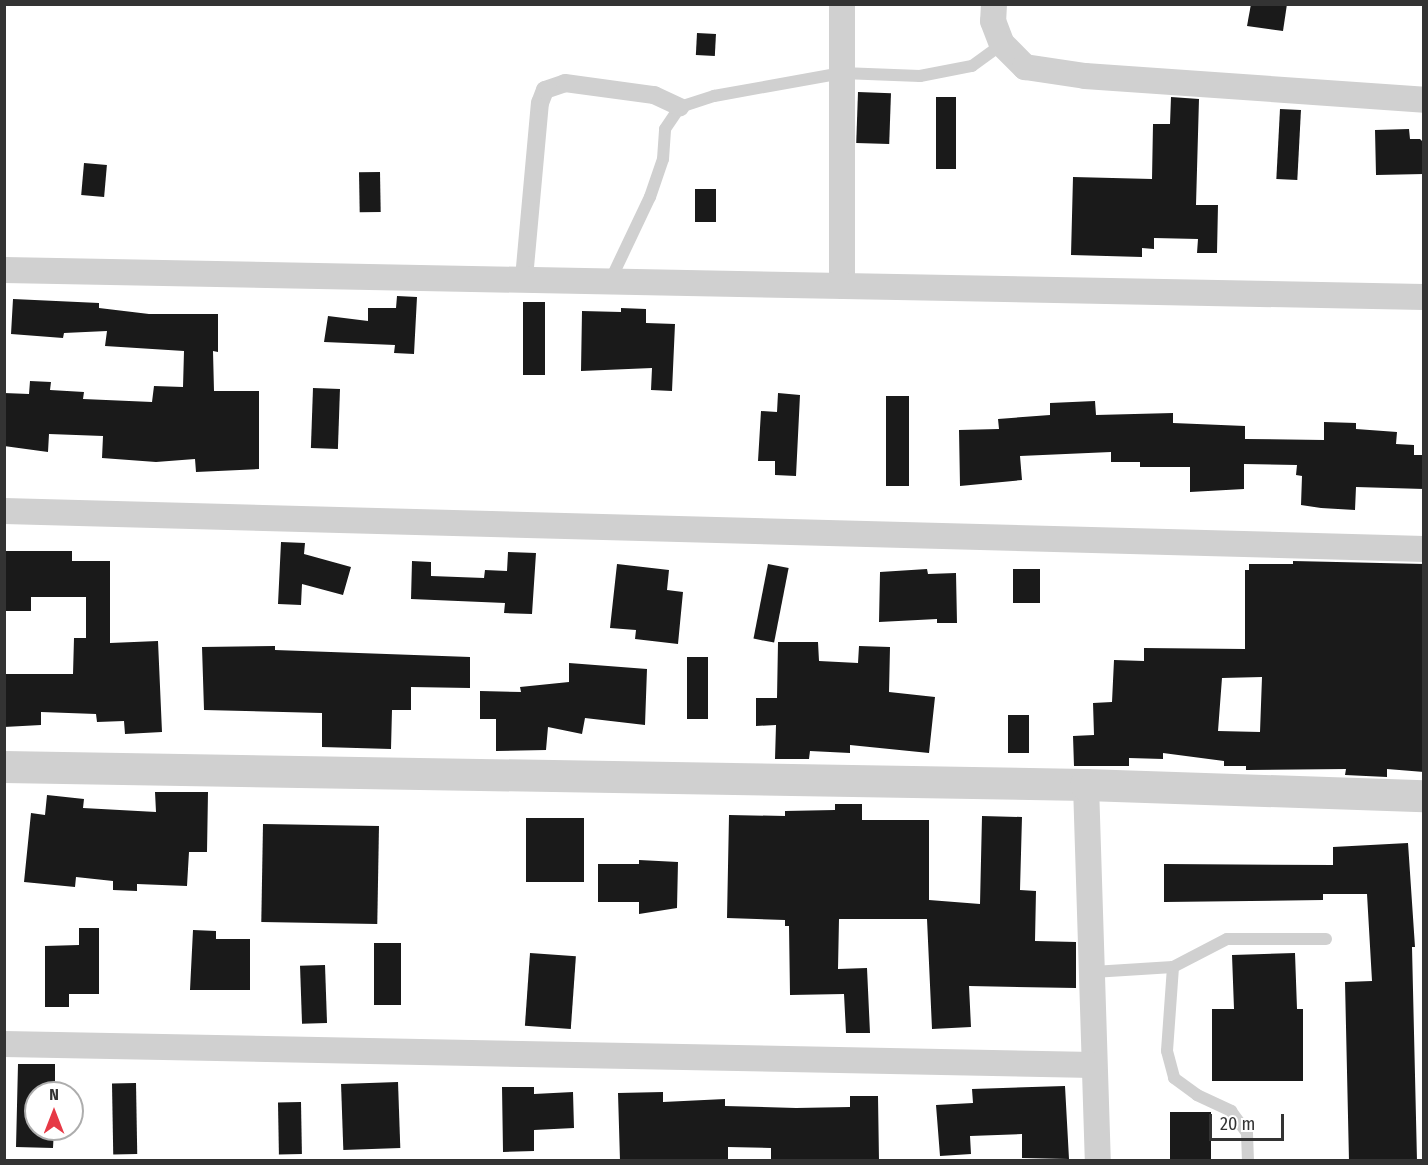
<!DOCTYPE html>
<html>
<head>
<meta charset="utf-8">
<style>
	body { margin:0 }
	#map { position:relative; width:1428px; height:1165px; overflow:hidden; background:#fff; font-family:"Fira Sans Condensed",sans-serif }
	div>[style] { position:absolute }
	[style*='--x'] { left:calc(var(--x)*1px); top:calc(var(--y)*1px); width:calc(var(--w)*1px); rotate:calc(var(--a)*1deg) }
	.building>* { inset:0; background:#1a1a1a; transform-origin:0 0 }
	.service>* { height:12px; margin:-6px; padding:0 6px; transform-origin:6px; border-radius:6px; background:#d0d0d0 }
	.pedestrian>* { height:18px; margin:-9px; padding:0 9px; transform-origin:9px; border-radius:9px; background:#d0d0d0 }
	.minor>* { height:26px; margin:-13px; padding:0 13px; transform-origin:13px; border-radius:13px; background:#d0d0d0 }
	.tertiary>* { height:32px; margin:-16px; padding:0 16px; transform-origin:16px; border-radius:16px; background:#d0d0d0 }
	span { translate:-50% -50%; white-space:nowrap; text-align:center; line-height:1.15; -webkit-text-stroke:6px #fff; paint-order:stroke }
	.frame { position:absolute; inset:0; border:6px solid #333; pointer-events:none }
	.north { position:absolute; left:24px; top:1081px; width:60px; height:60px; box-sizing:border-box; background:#fff; border:2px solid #adadad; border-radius:50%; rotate:0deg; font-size:16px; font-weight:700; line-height:24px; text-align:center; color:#333 }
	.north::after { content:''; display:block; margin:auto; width:21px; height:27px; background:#e63946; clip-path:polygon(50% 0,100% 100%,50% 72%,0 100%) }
	.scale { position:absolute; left:1209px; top:1114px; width:75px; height:27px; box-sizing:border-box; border:3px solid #333; border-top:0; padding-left:8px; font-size:18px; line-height:21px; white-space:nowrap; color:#333; -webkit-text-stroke:4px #fff; paint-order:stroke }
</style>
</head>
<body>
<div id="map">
	<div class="building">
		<div style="clip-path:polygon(1251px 4px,1287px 4px,1283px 31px,1247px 26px)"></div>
		<div style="left:697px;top:33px;width:19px;height:22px;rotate:3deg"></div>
		<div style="left:858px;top:92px;width:33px;height:51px;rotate:2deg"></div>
		<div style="left:936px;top:97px;width:20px;height:72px"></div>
		<div style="clip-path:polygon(1171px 97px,1199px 99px,1196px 205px,1218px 205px,1217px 253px,1197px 253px,1198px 239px,1154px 238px,1154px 249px,1142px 248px,1142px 257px,1071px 255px,1073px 177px,1152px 179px,1153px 124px,1170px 124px)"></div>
		<div style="left:1280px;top:109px;width:21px;height:70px;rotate:3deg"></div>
		<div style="clip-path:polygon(1409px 129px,1410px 139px,1420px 139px,1424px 143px,1424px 174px,1376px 175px,1375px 130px)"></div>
		<div style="left:84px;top:163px;width:23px;height:32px;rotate:5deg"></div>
		<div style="left:380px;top:172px;width:40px;height:21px;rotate:89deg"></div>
		<div style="left:695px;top:189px;width:21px;height:33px"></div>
		<div style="clip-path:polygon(397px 296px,417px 297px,414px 354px,394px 353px,395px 345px,324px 342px,328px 316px,368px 321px,368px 308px,396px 308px)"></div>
		<div style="clip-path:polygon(13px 299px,99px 303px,99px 308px,149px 314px,218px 314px,218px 352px,213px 351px,214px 391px,259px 391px,259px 469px,196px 472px,195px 459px,156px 462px,102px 458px,103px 436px,49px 434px,48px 452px,4px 446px,4px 393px,29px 394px,30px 381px,51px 382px,50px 390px,84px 392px,83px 399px,152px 402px,154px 386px,183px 387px,184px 351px,105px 346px,107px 331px,64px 333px,63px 338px,11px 334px)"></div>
		<div style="left:523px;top:302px;width:22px;height:73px"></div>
		<div style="clip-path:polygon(621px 308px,646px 309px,646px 323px,675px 324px,672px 391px,651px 390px,652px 368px,581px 371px,582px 311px,621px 312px)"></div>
		<div style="left:313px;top:388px;width:27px;height:60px;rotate:2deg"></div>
		<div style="clip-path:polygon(778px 393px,800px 395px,796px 476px,775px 475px,775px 461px,758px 461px,761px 411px,777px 412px)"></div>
		<div style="left:886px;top:396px;width:23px;height:90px"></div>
		<div style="clip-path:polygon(1095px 401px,1096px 415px,1173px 413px,1173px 423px,1245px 426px,1245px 439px,1324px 440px,1324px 422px,1356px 423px,1356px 429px,1397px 432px,1396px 444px,1414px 445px,1414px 455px,1424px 455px,1424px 489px,1356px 487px,1355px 510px,1321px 508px,1301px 505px,1302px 476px,1296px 475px,1297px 465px,1244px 464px,1244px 489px,1190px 492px,1190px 467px,1140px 467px,1140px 462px,1111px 462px,1111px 452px,1020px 456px,1022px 480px,960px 486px,959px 430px,999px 429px,998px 419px,1050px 415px,1050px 403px)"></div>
		<div style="clip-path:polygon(281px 542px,305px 543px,304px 554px,351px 567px,343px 595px,302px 584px,301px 605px,278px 604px)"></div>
		<div style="clip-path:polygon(4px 551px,72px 551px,72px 561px,110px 561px,110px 643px,158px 641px,162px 732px,125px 734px,124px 721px,97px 722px,96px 714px,41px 712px,41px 725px,4px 727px,4px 674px,73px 674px,74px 638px,86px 638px,86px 597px,31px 597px,31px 611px,4px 611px)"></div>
		<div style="clip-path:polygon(508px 552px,536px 553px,532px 614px,504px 613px,505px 603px,411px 599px,412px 561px,431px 562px,431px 576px,484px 578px,485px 570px,507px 571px)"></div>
		<div style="clip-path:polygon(evenodd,1293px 561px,1424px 564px,1424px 772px,1387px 769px,1387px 777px,1345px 775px,1346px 769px,1246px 770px,1246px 766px,1224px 766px,1224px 761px,1163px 753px,1163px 759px,1129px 758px,1129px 766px,1074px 766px,1073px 736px,1094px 735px,1093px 703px,1112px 702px,1114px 660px,1144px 661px,1144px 648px,1245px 649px,1245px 570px,1249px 570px,1249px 564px,1293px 564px,1293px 561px,1262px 677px,1260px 732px,1218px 731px,1222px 678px,1262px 677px)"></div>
		<div style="clip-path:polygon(617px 564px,669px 570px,667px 590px,683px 592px,678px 644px,635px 639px,636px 630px,610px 628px)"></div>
		<div style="left:768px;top:564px;width:21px;height:76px;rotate:11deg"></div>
		<div style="clip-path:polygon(927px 569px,928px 574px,956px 573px,957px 623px,937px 623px,937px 619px,879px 622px,880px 572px)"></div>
		<div style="left:1013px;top:569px;width:27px;height:34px"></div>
		<div style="clip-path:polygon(778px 642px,818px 642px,819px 661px,858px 663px,859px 646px,890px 647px,889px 692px,935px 697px,929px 753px,850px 745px,850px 753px,810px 751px,809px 759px,775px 759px,776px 725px,756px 726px,756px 698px,777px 698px)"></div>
		<div style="clip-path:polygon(275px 646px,275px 650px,470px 657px,470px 688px,411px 687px,411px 710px,392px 710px,391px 749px,322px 747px,322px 713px,204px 710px,202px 647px)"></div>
		<div style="left:687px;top:657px;width:21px;height:62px"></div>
		<div style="clip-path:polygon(569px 663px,647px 669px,645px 725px,585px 718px,582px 734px,548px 727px,546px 750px,496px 751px,496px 719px,480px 719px,480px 691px,521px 692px,520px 687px,569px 682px)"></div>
		<div style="left:1008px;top:715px;width:21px;height:38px"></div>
		<div style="clip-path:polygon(155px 792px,208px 792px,207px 852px,189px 852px,187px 886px,137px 884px,137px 891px,113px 890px,113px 881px,76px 877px,75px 887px,24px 882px,31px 813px,45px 815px,47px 795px,84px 799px,83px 808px,156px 812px)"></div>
		<div style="clip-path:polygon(835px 804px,862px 804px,862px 820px,929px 820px,929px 900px,980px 904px,982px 816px,1022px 817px,1020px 890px,1036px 891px,1035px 941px,1076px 942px,1076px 988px,969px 986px,971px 1027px,932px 1029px,927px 919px,839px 919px,838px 969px,867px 968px,870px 1033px,846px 1033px,844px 994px,790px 995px,789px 926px,785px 926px,785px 920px,727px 918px,729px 815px,785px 816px,785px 811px,835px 810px)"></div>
		<div style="left:584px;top:818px;width:64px;height:58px;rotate:90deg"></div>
		<div style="left:263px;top:824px;width:116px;height:98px;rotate:1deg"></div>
		<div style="clip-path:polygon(1408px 843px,1415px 947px,1412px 947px,1417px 1161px,1349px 1161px,1345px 982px,1372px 981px,1367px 894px,1323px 894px,1323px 900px,1164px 902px,1164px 864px,1333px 865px,1333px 847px)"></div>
		<div style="clip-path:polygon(639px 860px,678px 862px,677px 908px,639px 914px,639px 902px,598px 902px,598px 864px,639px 864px)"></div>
		<div style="clip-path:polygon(79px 928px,99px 928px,99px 994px,69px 994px,69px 1007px,45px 1007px,45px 946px,79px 945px)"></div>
		<div style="clip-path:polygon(193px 930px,216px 931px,216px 939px,250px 939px,250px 990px,190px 990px)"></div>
		<div style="left:374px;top:943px;width:27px;height:62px"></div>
		<div style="left:530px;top:953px;width:46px;height:73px;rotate:4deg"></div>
		<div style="clip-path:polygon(1295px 953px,1297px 1009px,1303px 1009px,1303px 1081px,1212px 1081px,1212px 1009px,1234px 1009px,1232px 955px)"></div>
		<div style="left:325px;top:965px;width:58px;height:25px;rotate:88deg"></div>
		<div style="clip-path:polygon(18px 1064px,55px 1064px,55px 1093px,36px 1093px,36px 1129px,54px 1129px,53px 1148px,16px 1147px)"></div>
		<div style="left:398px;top:1082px;width:66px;height:57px;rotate:88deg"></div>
		<div style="left:136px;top:1083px;width:71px;height:24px;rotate:89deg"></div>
		<div style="clip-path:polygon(1065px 1086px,1069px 1159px,1022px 1158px,1022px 1134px,970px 1136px,971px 1154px,940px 1156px,936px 1105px,973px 1103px,972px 1089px)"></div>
		<div style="clip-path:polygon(502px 1087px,534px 1087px,534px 1094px,573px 1092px,574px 1128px,534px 1130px,534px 1151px,503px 1152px)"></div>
		<div style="clip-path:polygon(663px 1092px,663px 1102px,725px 1099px,725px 1106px,796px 1108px,850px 1107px,850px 1096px,878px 1096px,879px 1161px,771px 1161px,771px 1148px,728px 1147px,728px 1161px,620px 1161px,618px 1093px)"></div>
		<div style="left:301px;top:1102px;width:52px;height:23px;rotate:89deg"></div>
		<div style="left:1170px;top:1112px;width:41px;height:49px"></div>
	</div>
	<div class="service">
		<div style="--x:611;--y:279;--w:91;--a:-64.6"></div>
		<div style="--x:650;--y:197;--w:40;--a:-71.1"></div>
		<div style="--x:663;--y:159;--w:30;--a:-86"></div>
		<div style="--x:665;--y:129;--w:27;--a:-56"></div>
		<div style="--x:680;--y:107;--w:36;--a:-18"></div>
		<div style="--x:714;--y:96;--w:130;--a:-10.2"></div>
		<div style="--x:842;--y:73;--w:78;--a:2.2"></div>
		<div style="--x:920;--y:76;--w:53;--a:-10.9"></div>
		<div style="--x:972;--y:66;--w:37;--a:-36"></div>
		<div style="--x:1173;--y:967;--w:84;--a:94.1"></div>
		<div style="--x:1167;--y:1051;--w:28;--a:75"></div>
		<div style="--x:1174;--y:1078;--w:29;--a:36"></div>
		<div style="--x:1197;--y:1095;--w:38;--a:25"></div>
		<div style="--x:1231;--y:1111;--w:27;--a:54"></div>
		<div style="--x:1247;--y:1133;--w:27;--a:88"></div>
		<div style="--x:1093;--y:972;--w:80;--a:-3.6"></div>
		<div style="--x:1173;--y:967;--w:61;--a:-27.4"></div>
		<div style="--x:1227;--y:939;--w:99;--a:0"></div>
	</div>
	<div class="pedestrian">
		<div style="--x:524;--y:278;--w:176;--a:-84.8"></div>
		<div style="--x:540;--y:103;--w:14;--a:-69"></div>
		<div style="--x:545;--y:90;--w:21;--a:-19"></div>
		<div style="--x:565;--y:83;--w:90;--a:7.7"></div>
		<div style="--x:654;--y:95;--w:29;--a:25"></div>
	</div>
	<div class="minor">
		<div style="--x:842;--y:4;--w:282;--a:90"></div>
		<div style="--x:994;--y:4;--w:17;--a:93"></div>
		<div style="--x:993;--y:21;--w:25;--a:69"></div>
		<div style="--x:1002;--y:44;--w:33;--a:45"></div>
		<div style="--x:1025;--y:67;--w:61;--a:8.5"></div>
		<div style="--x:1085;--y:76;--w:340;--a:4"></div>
		<div style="--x:4;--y:270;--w:1420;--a:1.09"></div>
		<div style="--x:4;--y:511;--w:1421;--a:1.53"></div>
		<div style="--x:1086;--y:785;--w:375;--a:88.2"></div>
		<div style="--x:4;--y:1044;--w:1090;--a:1.1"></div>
	</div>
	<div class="tertiary">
		<div style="--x:4;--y:767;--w:1082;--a:0.95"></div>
		<div style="--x:1086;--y:785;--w:338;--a:1.9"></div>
	</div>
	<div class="frame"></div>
	<div class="north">N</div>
	<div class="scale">20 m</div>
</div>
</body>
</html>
